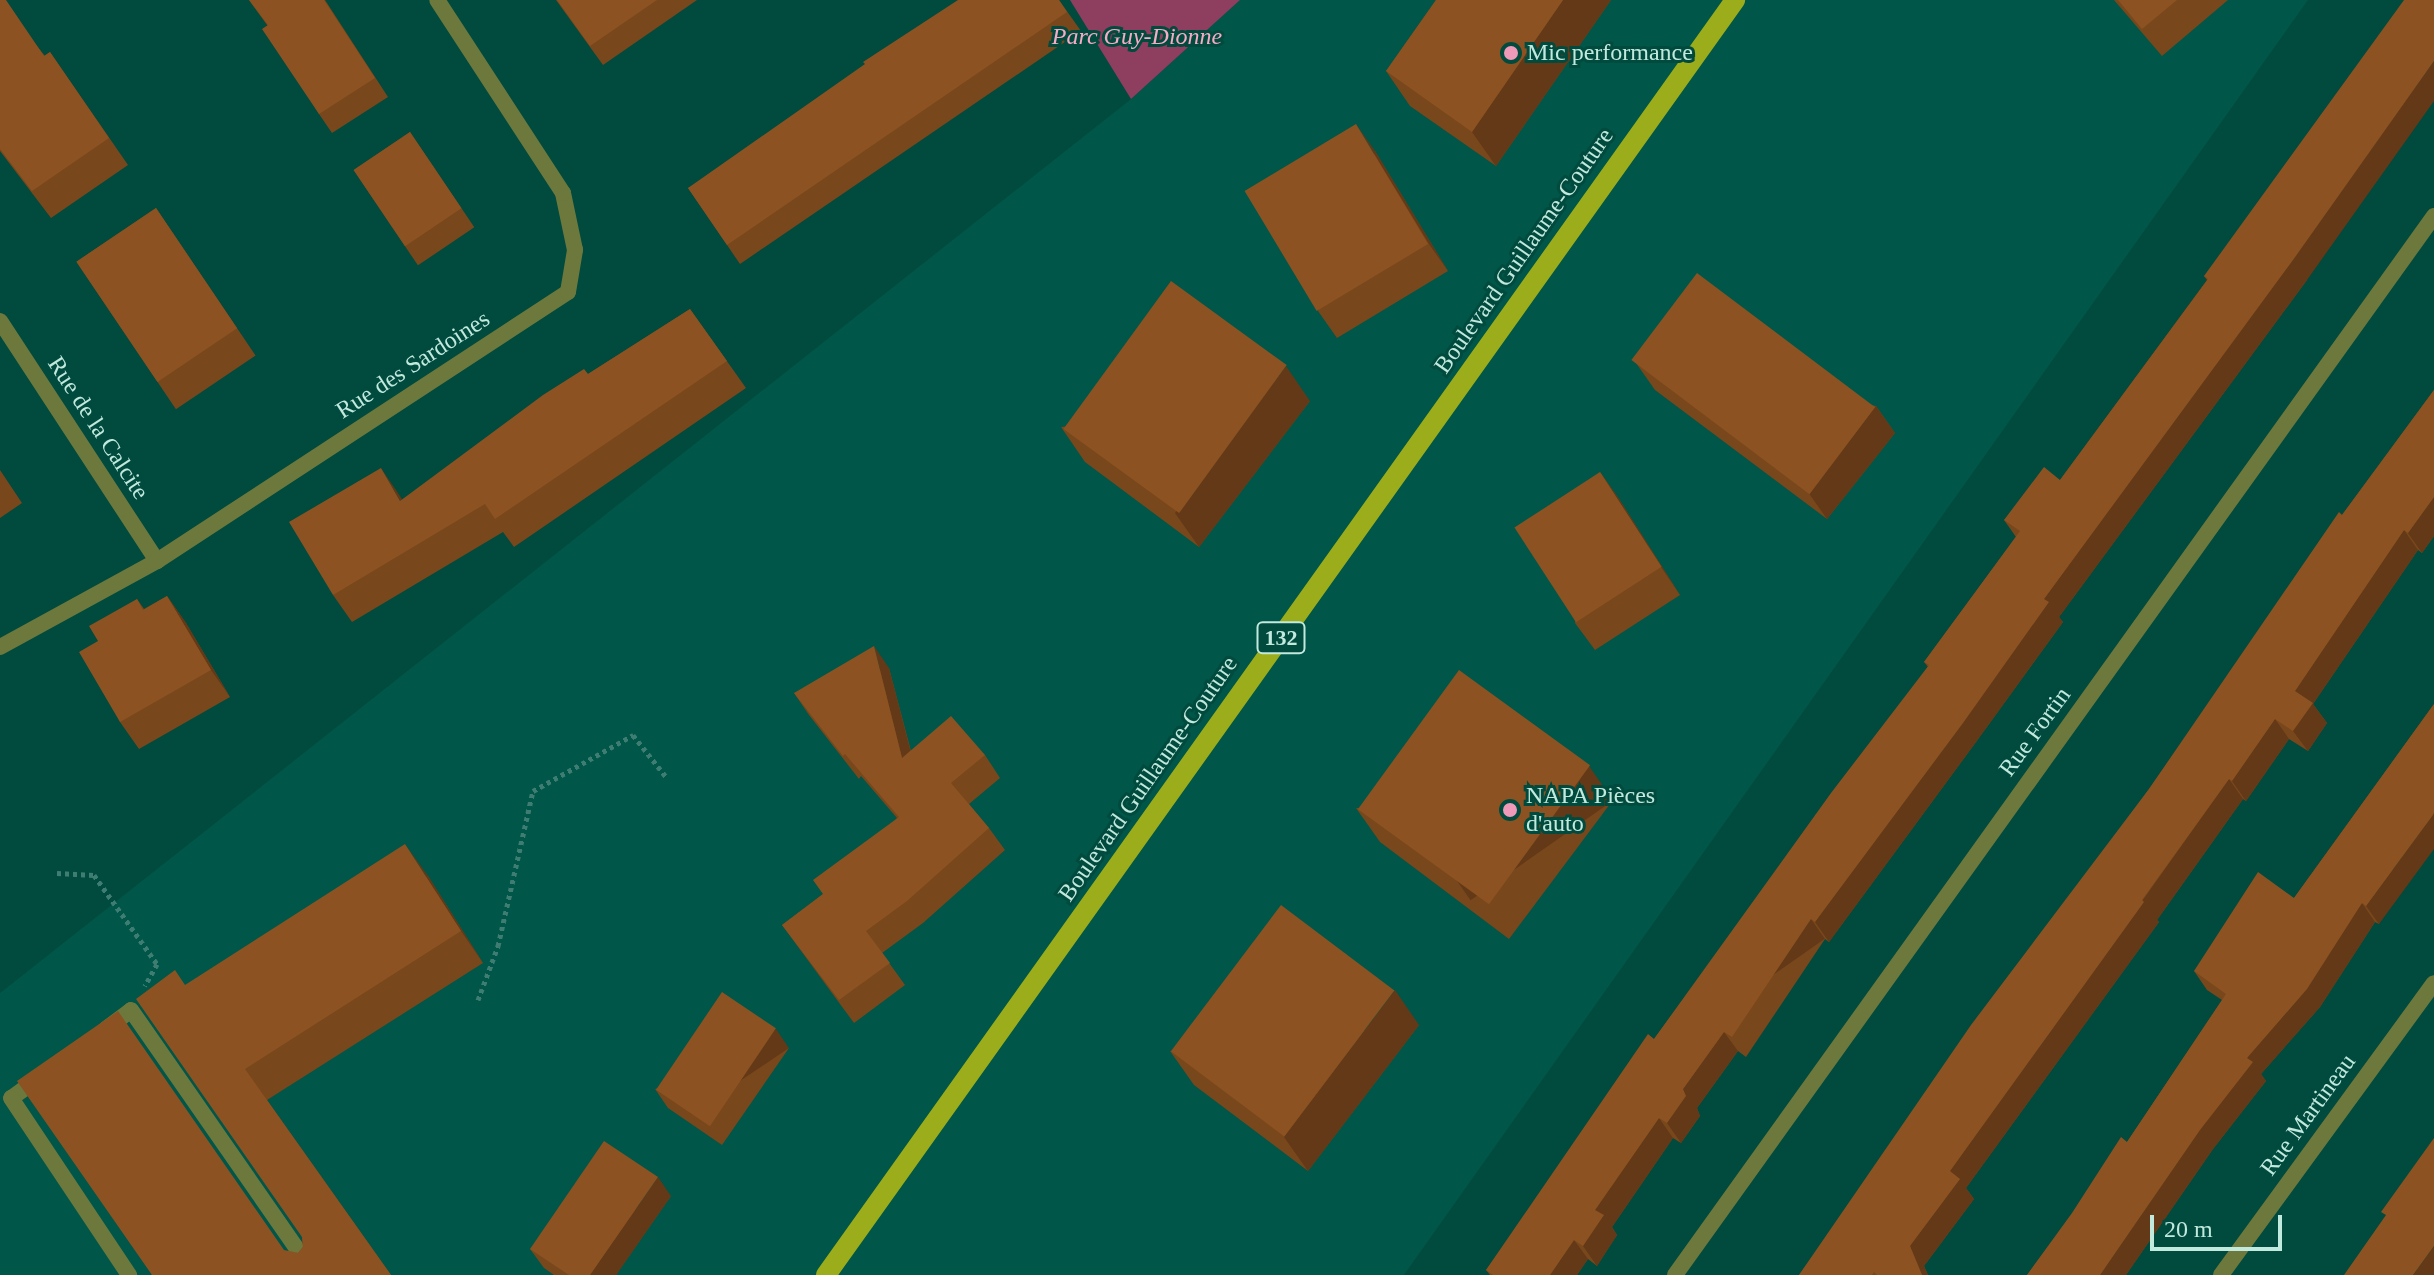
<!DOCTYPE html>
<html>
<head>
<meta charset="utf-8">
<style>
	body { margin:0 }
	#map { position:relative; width:2434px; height:1275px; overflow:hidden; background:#014a3e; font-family:"Times New Roman",serif }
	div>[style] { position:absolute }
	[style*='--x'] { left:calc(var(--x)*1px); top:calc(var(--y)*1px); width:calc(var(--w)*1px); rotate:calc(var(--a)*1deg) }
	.built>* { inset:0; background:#005648 }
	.green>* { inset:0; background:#8e3e5e }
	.path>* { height:5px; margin-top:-2.5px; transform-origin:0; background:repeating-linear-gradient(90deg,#3f7d72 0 4px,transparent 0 8px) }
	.service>* { height:16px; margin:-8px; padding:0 8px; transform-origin:8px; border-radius:8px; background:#6d783c }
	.minor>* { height:16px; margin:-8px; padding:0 8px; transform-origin:8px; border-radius:8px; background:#6d783c }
	.primary>* { height:20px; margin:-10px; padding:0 10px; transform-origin:10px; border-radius:10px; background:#9bad1a }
	.wall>* { inset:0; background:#79471c; transform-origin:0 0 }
	.shaded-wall>* { inset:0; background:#633917; transform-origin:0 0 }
	.building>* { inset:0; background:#8d5221; transform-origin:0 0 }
	.dots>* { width:22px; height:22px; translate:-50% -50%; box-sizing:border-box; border:4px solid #014a3e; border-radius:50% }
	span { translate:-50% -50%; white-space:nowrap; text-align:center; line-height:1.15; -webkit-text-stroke:6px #014a3e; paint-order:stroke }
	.shield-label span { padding:2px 6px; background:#014a3e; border:2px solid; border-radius:6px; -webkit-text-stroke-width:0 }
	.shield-label { font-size:22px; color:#c2e9de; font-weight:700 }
	.park-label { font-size:24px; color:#f7acc6; font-style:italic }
	.poi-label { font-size:24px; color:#c2e9de }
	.left { translate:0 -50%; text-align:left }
	.street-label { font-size:24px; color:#c2e9de }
	.scale { position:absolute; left:2150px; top:1215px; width:132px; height:36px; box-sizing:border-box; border:4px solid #c2e9de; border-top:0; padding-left:10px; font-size:24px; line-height:28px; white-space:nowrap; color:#c2e9de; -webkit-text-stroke:6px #014a3e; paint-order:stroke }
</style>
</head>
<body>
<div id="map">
	<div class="built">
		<div style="clip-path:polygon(1240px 0,2308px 0,1404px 1275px,0 1275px,0 993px,1131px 99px)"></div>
	</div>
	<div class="green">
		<div style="clip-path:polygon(1070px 0,1240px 0,1131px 99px)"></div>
	</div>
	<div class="path">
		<div style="--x:57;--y:873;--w:37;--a:3"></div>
		<div style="--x:94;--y:875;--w:109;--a:54.7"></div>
		<div style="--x:157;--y:964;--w:25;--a:119"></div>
		<div style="--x:478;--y:1000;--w:58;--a:-69.7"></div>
		<div style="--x:498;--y:946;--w:159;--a:-77.3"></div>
		<div style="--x:533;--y:791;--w:115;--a:-29.2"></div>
		<div style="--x:633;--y:735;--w:55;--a:51.7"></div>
	</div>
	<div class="service">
		<div style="--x:106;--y:1029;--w:31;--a:-37"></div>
		<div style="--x:131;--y:1010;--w:323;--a:55.2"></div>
		<div style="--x:39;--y:1078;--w:34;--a:144"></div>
		<div style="--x:11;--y:1098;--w:213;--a:56.3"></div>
	</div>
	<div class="minor">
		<div style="--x:0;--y:321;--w:287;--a:56.8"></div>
		<div style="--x:0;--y:647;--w:179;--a:-28.7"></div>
		<div style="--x:157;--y:561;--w:491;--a:-33.2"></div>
		<div style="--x:568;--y:292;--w:43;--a:-80.5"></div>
		<div style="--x:575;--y:250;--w:58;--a:-101.9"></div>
		<div style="--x:563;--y:193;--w:230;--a:-123.1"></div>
		<div style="--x:1675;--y:1275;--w:1303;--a:-54.37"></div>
		<div style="--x:2221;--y:1275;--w:361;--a:-53.9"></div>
	</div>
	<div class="primary">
		<div style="--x:826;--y:1275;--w:1566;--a:-54.51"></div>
	</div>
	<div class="wall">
		<div style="clip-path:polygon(0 0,45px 56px,50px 52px,128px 165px,51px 218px,0 151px)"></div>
		<div style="clip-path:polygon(249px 0,325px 0,388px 97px,332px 133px,319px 114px,267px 25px)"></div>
		<div style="clip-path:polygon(556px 0,697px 0,603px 65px)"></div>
		<div style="clip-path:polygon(1059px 0,1081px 31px,740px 264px,688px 188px)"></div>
		<div style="clip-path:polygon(1436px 0,1611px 0,1496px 166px,1410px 106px,1386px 71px)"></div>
		<div style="clip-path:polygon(2114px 0,2228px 0,2162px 56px)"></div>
		<div style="left:410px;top:132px;width:115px;height:68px;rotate:56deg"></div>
		<div style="clip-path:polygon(1375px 151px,1448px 271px,1337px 338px,1318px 311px)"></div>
		<div style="left:156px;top:208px;width:178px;height:96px;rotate:56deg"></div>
		<div style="clip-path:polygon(2204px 276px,2307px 280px,2059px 617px,2063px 622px,1976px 742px,1829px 942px,1825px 939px,1746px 1057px,1738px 1051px,1697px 1108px,1700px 1116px,1681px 1143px,1673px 1138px,1612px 1227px,1617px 1235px,1597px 1266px,1588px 1259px,1577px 1275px,1490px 1275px,1486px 1270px,1654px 1039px,1928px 667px,1924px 662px,2016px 537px,2004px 520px,2060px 480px,2207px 280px)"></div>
		<div style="clip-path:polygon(690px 309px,746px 388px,514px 547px,503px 532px,352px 622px,333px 595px,402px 500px,588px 374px)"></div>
		<div style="clip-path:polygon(1636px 363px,1876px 406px,1895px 433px,1827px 519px,1655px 390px)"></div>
		<div style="clip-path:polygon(2434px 390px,2434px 536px,2422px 553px,2418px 550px,2313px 704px,2327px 723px,2308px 751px,2289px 739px,2246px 801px,2243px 799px,2157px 920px,2159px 922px,1966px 1188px,1974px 1199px,1924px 1266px,1928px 1275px,1799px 1275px,2149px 789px,2342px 515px)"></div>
		<div style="clip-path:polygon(1310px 401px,1199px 547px,1085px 462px,1061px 427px)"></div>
		<div style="clip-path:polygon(0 470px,22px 503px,0 518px)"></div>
		<div style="clip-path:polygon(1600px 472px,1619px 499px,1680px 595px,1595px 650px,1575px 623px)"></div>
		<div style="clip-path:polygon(167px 596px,186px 623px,230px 697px,139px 749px,120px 722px,98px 641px,137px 599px,144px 609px)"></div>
		<div style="clip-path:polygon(889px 668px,911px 751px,985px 755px,1000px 778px,969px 804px,989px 828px,1005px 850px,923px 923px,882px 953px,905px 985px,854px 1023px,782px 925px,823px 894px,897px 818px,861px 776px,859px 779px,809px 715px,794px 693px)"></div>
		<div style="clip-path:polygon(2434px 704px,2379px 924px,2375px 922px,2320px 1007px,2261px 1074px,2266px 1081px,2213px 1149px,2126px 1275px,2027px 1275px,2127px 1142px,2222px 1000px,2207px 990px,2194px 971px,2294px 898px)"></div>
		<div style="clip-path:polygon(1613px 800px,1509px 939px,1380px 842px,1356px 808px)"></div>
		<div style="clip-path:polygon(428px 876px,483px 963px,267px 1100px,391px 1275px,284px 1250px,298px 1253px,303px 1247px,302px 1237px,185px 985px)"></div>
		<div style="clip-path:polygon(1419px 1025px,1308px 1171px,1194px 1085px,1170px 1051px)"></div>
		<div style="clip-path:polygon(789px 1048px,722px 1145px,668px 1108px,655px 1089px)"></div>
		<div style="clip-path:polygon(671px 1196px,616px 1275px,554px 1275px,544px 1268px,530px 1249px)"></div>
	</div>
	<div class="shaded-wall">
		<div style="clip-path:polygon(1563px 0,1611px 0,1496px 166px,1472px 132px)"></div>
		<div style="clip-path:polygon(2434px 61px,2434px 101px,2307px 280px,2059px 617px,2063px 622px,1976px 742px,1829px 942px,1815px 922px,2044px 599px)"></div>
		<div style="clip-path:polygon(1356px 124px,1375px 151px,1448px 271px,1429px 244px)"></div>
		<div style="clip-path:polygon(1286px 366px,1310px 401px,1199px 547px,1175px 513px)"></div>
		<div style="clip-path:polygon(1876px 406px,1895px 433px,1827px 519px,1808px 492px)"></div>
		<div style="clip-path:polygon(381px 468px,400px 496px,419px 528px,400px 501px)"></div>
		<div style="clip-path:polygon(1600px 472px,1619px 499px,1680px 595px,1661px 567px)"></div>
		<div style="clip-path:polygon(2434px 497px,2434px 536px,2422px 553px,2408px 533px)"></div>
		<div style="clip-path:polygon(2404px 530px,2418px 550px,2313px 704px,2327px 723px,2308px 751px,2293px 731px,2295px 691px)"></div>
		<div style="clip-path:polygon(167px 596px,186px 623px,230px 697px,211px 670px)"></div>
		<div style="clip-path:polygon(874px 646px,889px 668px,918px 780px,902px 758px)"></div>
		<div style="clip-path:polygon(2275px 719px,2289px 739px,2246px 801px,2232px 781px)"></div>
		<div style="left:1589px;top:766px;width:42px;height:174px;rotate:55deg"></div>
		<div style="clip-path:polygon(2229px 779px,2243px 799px,2157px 920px,2159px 922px,1966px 1188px,1974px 1199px,1924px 1266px,1928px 1275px,1922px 1275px,1910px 1246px,1950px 1171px)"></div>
		<div style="clip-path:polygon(2434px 813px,2434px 849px,2379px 924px,2366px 906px)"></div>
		<div style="clip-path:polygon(405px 844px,428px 876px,483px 963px,461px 931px)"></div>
		<div style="clip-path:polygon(2362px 903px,2375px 922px,2320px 1007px,2261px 1074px,2266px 1081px,2213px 1149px,2126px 1275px,2100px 1275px,2247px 1058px)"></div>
		<div style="left:1811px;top:919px;width:24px;height:142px;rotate:55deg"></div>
		<div style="clip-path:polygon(1395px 990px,1419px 1025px,1308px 1171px,1284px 1137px)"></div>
		<div style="left:776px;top:1029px;width:23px;height:118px;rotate:56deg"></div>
		<div style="clip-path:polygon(1724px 1032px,1738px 1051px,1697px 1108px,1700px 1116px,1681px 1143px,1667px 1123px,1683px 1089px)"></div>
		<div style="clip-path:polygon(1659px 1118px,1673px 1138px,1612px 1227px,1617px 1235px,1597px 1266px,1583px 1246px,1595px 1210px)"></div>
		<div style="clip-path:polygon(658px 1177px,671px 1196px,616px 1275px,590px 1275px)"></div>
		<div style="clip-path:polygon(1574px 1240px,1588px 1259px,1577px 1275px,1550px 1275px)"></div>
		<div style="clip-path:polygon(2434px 1246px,2434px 1275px,2413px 1275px)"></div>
	</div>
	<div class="building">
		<div style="clip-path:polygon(0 0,6px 0,44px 56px,50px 52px,109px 138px,32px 191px,0 149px)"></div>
		<div style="clip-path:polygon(249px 0,324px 0,375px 78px,319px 114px,262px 29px,268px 25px)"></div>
		<div style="clip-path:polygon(557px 0,657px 0,590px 46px)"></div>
		<div style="clip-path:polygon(958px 0,1059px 0,1067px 12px,727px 245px,688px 188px,865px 64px,863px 62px)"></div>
		<div style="clip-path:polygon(1436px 0,1563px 0,1472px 132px,1386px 71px)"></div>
		<div style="clip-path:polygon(2118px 0,2177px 0,2142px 29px)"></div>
		<div style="clip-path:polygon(2404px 0,2434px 0,2434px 61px,2293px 260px,2044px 599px,2049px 602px,1963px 723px,1815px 922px,1811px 919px,1732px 1037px,1724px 1032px,1683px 1089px,1686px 1096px,1667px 1123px,1659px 1118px,1595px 1210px,1604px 1215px,1583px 1246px,1574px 1240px,1550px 1275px,1493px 1275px,1486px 1270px,1648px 1034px,1654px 1039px,1831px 793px,1929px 665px,1924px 662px,2020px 531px,2004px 520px,2044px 467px,2060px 480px,2208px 279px,2204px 276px)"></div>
		<div style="left:1356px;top:124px;width:140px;height:130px;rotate:59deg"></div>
		<div style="left:410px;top:132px;width:92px;height:68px;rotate:56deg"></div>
		<div style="left:156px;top:208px;width:145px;height:96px;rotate:56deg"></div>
		<div style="left:1697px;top:273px;width:223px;height:109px;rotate:37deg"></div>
		<div style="left:1171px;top:281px;width:143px;height:183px;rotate:36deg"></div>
		<div style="clip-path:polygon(690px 309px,727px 361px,495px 519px,485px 504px,333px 595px,289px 522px,381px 468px,400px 501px,543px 395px,584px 369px,588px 374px)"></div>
		<div style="clip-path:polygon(2434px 390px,2434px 497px,2408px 533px,2404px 530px,2295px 691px,2313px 703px,2293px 731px,2275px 719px,2232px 781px,2229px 779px,2142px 900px,2144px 902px,1950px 1171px,1960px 1179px,1910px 1246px,1922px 1275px,1877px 1275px,1874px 1272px,1872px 1275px,1799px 1275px,1971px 1025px,2149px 789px,2339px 512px,2342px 515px)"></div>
		<div style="left:1600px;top:472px;width:113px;height:102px;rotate:57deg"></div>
		<div style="clip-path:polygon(167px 596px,211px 670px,120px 722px,79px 652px,98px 641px,89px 626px,137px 599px,143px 610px)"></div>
		<div style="clip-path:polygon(874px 646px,902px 758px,951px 716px,985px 755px,951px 783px,989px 828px,907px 901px,866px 931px,890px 963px,839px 1000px,782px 925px,823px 894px,813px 880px,899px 817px,845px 754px,843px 756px,794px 693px)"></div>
		<div style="left:1459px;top:670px;width:162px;height:172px;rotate:36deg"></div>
		<div style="clip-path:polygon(2434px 704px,2434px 813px,2433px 815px,2366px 906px,2362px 903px,2307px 989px,2247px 1058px,2253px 1062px,2200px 1130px,2100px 1275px,2027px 1275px,2072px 1213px,2121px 1137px,2127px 1142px,2226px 994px,2194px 971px,2258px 872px,2294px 898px)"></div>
		<div style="clip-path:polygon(405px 844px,461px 931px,245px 1069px,391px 1275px,152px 1275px,17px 1081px,118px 1011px,284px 1250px,298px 1253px,303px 1247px,302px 1237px,136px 999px,175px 970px,185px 985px)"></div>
		<div style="left:1281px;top:905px;width:142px;height:183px;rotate:37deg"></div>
		<div style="left:722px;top:992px;width:65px;height:118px;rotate:34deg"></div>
		<div style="clip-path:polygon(2434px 1138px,2434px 1246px,2413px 1275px,2344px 1275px,2386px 1215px,2381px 1212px)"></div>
		<div style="clip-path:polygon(604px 1141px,658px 1177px,590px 1275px,569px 1275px,530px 1249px)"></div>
	</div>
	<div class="dots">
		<div style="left:1511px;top:53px;background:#ef9ab8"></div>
		<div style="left:1510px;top:810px;background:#ef9ab8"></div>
	</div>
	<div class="shield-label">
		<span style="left:1281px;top:638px">132</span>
	</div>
	<div class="park-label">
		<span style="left:1137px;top:37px">Parc Guy-Dionne</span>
	</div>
	<div class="poi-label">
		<span class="left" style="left:1527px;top:53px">Mic performance</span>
		<span class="left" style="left:1526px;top:810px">NAPA Pièces<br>d'auto</span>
	</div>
	<div class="street-label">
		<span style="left:1524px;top:251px;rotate:-55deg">Boulevard Guillaume-Couture</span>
		<span style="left:413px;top:365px;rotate:-33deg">Rue des Sardoines</span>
		<span style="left:98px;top:428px;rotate:57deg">Rue de la Calcite</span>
		<span style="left:2035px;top:732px;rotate:-54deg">Rue Fortin</span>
		<span style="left:1148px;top:779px;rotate:-55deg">Boulevard Guillaume-Couture</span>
		<span style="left:2308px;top:1115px;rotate:-54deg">Rue Martineau</span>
	</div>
	<div class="scale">20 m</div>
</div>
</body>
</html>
